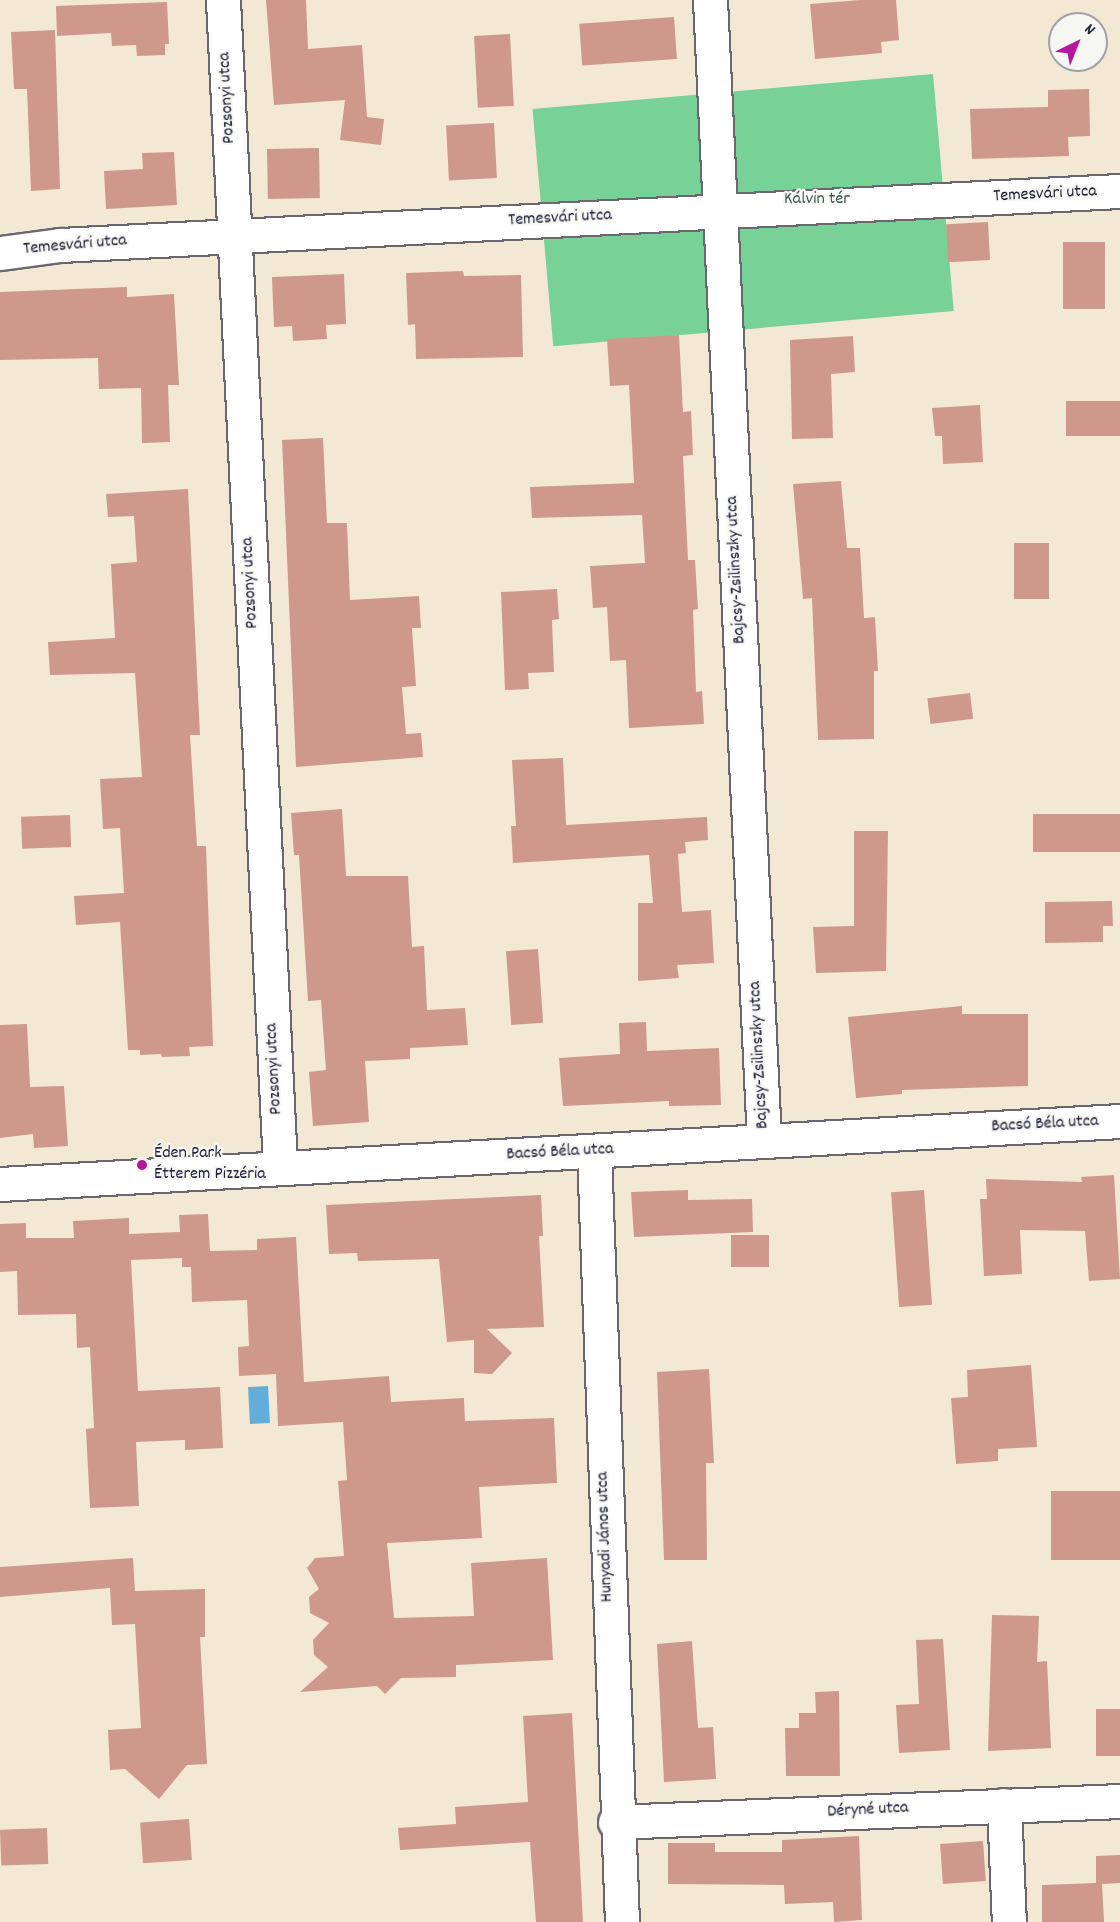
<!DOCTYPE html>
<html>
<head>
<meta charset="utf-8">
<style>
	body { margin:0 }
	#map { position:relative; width:1120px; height:1922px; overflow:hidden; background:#f3e8d4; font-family:Dekko,sans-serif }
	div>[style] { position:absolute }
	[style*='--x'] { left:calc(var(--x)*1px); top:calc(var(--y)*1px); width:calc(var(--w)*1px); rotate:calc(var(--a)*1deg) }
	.green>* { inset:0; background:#78d197; transform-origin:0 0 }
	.water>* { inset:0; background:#62adda; transform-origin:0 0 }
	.building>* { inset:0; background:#cf988c; transform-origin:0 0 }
	.roads { filter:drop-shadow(2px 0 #6b6771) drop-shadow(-2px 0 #6b6771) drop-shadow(0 2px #6b6771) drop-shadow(0 -2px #6b6771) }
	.minor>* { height:33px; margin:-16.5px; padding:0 16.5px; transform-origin:16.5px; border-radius:16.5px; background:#fff }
	.dots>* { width:16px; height:16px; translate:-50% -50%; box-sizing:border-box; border:3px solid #f6f6f2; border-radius:50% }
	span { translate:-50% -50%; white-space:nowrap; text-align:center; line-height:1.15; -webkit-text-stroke:4.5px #f6f6f2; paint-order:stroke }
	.street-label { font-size:18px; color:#22223b }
	.park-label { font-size:18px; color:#3c5757 }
	.poi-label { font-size:18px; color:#22223b }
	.left { translate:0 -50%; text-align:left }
	.north { position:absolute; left:1048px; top:12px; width:60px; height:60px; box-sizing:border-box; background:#f6f6f2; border:2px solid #a1a1a9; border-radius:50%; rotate:43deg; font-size:16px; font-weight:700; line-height:24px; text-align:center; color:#22223b }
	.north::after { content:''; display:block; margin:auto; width:21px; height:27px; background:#b5179e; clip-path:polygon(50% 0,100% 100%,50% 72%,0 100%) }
</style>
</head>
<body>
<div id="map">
	<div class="green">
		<div style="left:933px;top:74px;width:238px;height:402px;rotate:85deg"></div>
	</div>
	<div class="water">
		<div style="left:268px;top:1386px;width:37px;height:20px;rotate:87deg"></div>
	</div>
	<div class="building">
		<div style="clip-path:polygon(266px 0,306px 0,308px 49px,362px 45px,367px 117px,384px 119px,381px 145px,340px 140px,345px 100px,274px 105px)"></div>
		<div style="clip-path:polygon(861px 0,896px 0,899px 40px,881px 42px,882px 53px,815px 59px,810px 4px)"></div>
		<div style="clip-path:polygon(167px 2px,169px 44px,165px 44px,165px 55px,137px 56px,136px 45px,112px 46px,111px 33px,57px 36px,56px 6px)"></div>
		<div style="left:674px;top:17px;width:42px;height:95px;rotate:86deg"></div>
		<div style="clip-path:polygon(55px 30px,60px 189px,31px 191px,27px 89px,14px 89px,11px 32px)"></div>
		<div style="left:510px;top:34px;width:72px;height:36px;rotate:87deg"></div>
		<div style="clip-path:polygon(1089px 89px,1090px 136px,1068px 137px,1069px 156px,972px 159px,970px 109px,1048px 107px,1048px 90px)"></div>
		<div style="left:494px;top:123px;width:55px;height:48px;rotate:87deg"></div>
		<div style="left:319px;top:148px;width:50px;height:52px;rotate:89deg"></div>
		<div style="clip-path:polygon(174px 152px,177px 205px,106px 209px,104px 171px,143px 169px,142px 153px)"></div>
		<div style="left:988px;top:222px;width:38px;height:42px;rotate:87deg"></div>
		<div style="left:1063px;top:242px;width:42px;height:67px"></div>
		<div style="clip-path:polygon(463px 271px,464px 276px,521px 275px,523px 357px,416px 359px,415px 324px,408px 325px,406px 273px)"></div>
		<div style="clip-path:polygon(344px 274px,346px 324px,326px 325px,327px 339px,293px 341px,292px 326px,274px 327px,272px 277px)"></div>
		<div style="clip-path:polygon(127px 287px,127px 297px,174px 294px,179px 385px,168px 385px,170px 442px,142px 443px,141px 388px,99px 389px,98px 358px,0 360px,0 292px)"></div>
		<div style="clip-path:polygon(679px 335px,683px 412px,691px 411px,693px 455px,683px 456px,688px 560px,695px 560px,698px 609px,693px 610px,696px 692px,702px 691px,704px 724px,629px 728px,626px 660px,610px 661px,607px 607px,593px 608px,590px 566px,645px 563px,642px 515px,532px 518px,530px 487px,634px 483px,629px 385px,610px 386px,607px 339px)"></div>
		<div style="clip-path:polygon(853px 336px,855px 372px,831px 374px,833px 438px,792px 439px,790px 340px)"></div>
		<div style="left:1066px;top:401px;width:54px;height:35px"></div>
		<div style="clip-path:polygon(980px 405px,983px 462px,943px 464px,942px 436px,935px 436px,932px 408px)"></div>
		<div style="clip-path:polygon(323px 438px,327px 523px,347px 523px,350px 600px,419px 596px,421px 628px,412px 628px,416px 686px,402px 687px,406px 734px,421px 733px,423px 757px,296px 767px,282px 440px)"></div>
		<div style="clip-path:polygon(841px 481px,847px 548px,860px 548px,864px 618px,875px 617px,878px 671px,874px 671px,874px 739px,818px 740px,812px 598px,803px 599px,793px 484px)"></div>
		<div style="clip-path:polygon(188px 489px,200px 735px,190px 735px,197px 846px,206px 846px,213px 1046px,189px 1047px,190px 1056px,162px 1057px,161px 1054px,140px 1055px,140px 1050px,128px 1050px,120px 922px,76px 925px,74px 896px,124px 893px,120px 828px,103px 829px,100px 779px,142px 777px,135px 673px,50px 675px,48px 642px,115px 638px,111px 564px,137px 562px,134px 516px,108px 517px,106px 494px)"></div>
		<div style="left:1014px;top:543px;width:35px;height:56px"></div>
		<div style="clip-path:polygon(557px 589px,559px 619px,552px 620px,554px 672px,528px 673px,529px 689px,505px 690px,501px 592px)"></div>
		<div style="left:970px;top:693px;width:26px;height:43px;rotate:83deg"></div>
		<div style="clip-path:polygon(563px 758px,566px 825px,707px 817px,708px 840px,685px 842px,686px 853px,678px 854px,682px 912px,711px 910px,714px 963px,677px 965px,679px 978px,638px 981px,638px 903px,653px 903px,649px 855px,513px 863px,511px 826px,516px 826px,512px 760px)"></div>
		<div style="clip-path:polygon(342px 809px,346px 876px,408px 876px,412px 947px,424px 946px,427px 1010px,465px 1008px,468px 1045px,410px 1048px,410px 1059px,365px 1061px,369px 1122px,313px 1126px,309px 1072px,326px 1070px,321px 1000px,308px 1001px,299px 855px,294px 855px,291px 813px)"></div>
		<div style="left:1120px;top:814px;width:38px;height:87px;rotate:90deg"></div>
		<div style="left:70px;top:815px;width:32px;height:49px;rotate:88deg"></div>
		<div style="clip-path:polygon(854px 831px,888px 831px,886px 971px,816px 973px,813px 927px,854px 926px)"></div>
		<div style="clip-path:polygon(1112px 901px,1113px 926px,1103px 926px,1103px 942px,1045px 943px,1045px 902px)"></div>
		<div style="left:538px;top:949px;width:74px;height:32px;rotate:86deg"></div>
		<div style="clip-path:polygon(962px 1006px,962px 1014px,1028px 1014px,1028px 1086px,902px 1090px,902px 1094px,856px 1098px,848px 1017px)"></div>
		<div style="clip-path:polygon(646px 1022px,647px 1051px,719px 1048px,721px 1105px,669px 1106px,669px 1101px,563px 1106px,559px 1058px,620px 1054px,619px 1023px)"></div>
		<div style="clip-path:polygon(27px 1024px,30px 1087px,64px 1086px,68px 1146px,34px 1148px,33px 1134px,0 1138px,0 1025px)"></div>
		<div style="clip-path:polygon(1114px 1175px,1120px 1279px,1089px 1281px,1085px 1231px,1020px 1230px,1022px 1274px,984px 1276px,980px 1199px,987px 1199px,986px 1179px,1082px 1182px,1081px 1177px)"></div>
		<div style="clip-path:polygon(688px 1190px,688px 1200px,752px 1199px,753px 1232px,634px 1237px,631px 1192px)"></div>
		<div style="left:924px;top:1190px;width:115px;height:33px;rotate:86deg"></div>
		<div style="clip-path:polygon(541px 1195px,543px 1236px,539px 1236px,544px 1327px,487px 1329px,512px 1353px,492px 1374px,474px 1373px,474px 1340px,447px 1342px,439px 1259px,358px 1261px,357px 1253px,329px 1254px,326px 1205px)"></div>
		<div style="clip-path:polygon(208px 1214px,210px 1251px,257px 1250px,257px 1239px,296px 1237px,304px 1382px,389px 1376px,391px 1402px,464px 1398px,465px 1421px,554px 1418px,557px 1483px,479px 1487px,482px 1538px,387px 1543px,394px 1618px,474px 1616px,471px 1563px,547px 1558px,553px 1660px,456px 1665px,456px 1677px,401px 1678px,385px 1694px,377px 1686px,300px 1692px,328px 1667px,314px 1655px,313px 1640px,329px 1623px,310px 1613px,309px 1597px,319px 1589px,307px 1568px,315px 1558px,344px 1556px,338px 1481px,347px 1480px,343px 1422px,278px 1426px,276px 1374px,239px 1376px,238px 1347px,249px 1346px,247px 1300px,192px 1302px,191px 1267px,182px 1267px,182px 1258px,131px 1260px,138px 1391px,220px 1387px,223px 1448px,185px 1450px,185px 1440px,136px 1442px,139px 1506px,90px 1508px,86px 1429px,94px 1428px,90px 1347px,77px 1348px,76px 1314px,18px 1315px,17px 1271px,0 1272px,0 1224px,26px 1223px,26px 1238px,74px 1238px,73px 1221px,129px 1218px,129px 1234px,180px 1232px,179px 1215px)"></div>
		<div style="left:769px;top:1235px;width:32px;height:38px;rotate:90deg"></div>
		<div style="clip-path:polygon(1031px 1365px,1037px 1447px,998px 1449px,998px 1461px,956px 1464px,951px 1398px,968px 1397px,967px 1370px)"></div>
		<div style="clip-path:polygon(709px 1369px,714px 1463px,706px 1463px,707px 1560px,664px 1560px,657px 1372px)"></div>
		<div style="left:1120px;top:1491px;width:69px;height:69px;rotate:90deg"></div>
		<div style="clip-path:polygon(133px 1558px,135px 1591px,205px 1589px,205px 1637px,200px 1637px,207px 1764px,187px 1765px,159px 1799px,125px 1769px,110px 1770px,108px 1730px,141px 1728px,135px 1624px,112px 1625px,110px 1588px,0 1597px,0 1567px)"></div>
		<div style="clip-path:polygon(992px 1615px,1039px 1616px,1037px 1662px,1047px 1661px,1051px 1748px,988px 1751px)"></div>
		<div style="clip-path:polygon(943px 1639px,950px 1750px,899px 1753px,896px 1705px,919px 1704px,916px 1640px)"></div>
		<div style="clip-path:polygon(692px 1641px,698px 1728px,713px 1727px,716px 1779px,664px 1782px,657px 1644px)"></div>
		<div style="clip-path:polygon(839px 1691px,840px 1776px,786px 1776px,785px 1728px,799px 1728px,799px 1713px,816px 1713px,815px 1692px)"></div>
		<div style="left:1096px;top:1709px;width:24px;height:47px"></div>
		<div style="clip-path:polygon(572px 1713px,583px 1922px,536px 1922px,530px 1842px,400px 1850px,398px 1828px,456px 1824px,455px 1807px,528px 1802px,523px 1716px)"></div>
		<div style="left:189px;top:1819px;width:41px;height:49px;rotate:86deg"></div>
		<div style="left:47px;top:1828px;width:36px;height:47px;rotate:88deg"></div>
		<div style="clip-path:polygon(859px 1836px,862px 1920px,834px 1922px,833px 1902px,785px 1904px,784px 1885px,668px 1884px,668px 1843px,715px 1843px,715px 1852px,782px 1852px,782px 1840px)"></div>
		<div style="left:983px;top:1841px;width:40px;height:43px;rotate:86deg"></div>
		<div style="clip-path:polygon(1120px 1855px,1120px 1883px,1102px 1884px,1104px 1922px,1042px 1922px,1042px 1885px,1096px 1883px,1096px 1856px)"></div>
	</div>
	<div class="roads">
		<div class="minor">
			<div style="--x:223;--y:0;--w:1168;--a:87.2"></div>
			<div style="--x:710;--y:0;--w:1141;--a:87.29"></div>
			<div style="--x:0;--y:253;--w:61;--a:-7.6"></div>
			<div style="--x:60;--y:245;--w:1061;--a:-2.92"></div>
			<div style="--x:594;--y:1152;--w:771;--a:87.92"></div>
			<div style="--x:0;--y:1184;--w:1122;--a:-3.22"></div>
			<div style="--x:1004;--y:1805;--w:117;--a:87.6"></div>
			<div style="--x:615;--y:1822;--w:505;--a:-2.38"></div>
		</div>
	</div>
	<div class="dots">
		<div style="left:142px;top:1165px;background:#b5179e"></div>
	</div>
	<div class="street-label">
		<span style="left:228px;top:98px;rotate:-93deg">Pozsonyi utca</span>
		<span style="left:1045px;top:195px;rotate:-3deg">Temesvári utca</span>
		<span style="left:560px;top:219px;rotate:-3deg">Temesvári utca</span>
		<span style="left:75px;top:246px;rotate:-5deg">Temesvári utca</span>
		<span style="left:737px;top:570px;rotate:-93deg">Bajcsy-Zsilinszky utca</span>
		<span style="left:251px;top:583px;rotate:-93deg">Pozsonyi utca</span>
		<span style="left:760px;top:1055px;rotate:-93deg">Bajcsy-Zsilinszky utca</span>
		<span style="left:275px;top:1069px;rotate:-93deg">Pozsonyi utca</span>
		<span style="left:1045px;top:1125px;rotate:-3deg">Bacsó Béla utca</span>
		<span style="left:560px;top:1153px;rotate:-3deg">Bacsó Béla utca</span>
		<span style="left:606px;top:1537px;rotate:-92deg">Hunyadi János utca</span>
		<span style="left:868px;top:1811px;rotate:-3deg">Déryné utca</span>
	</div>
	<div class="park-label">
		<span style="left:817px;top:200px">Kálvin tér</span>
	</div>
	<div class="poi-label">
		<span class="left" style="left:154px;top:1165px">Éden Park<br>Étterem Pizzéria</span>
	</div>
	<div class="north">N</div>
</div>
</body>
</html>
